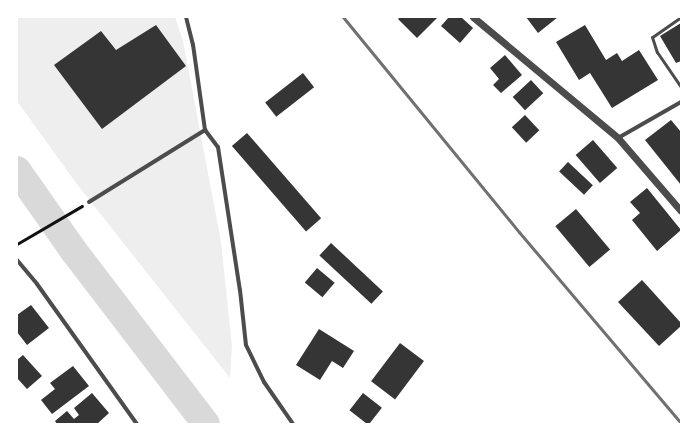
<!DOCTYPE html>
<html>
<head>
<meta charset="utf-8">
<style>
	body { margin:0 }
	#map { position:relative; width:698px; height:441px; overflow:hidden; background:#fff; font-family:Montserrat,sans-serif }
	div>[style] { position:absolute }
	[style*='--x'] { left:calc(var(--x)*1px); top:calc(var(--y)*1px); width:calc(var(--w)*1px); rotate:calc(var(--a)*1deg) }
	.green>* { inset:0; background:#eee }
	.river>* { height:28px; margin:-14px; padding:0 14px; transform-origin:14px; border-radius:14px; background:#d9d9d9 }
	.building>* { inset:0; background:#353535; transform-origin:0 0 }
	.path>* { height:2.5px; margin:-1.25px; padding:0 1.25px; transform-origin:1.25px; border-radius:1.25px; background:#111 }
	.service>* { height:3px; margin:-1.5px; padding:0 1.5px; transform-origin:1.5px; border-radius:1.5px; background:#4c4c4c }
	.minor>* { height:4px; margin:-2px; padding:0 2px; transform-origin:2px; border-radius:2px; background:#4c4c4c }
	.tertiary>* { height:7px; margin:-3.5px; padding:0 3.5px; transform-origin:3.5px; border-radius:3.5px; background:#4c4c4c }
	.rail>* { height:3px; margin:-1.5px; padding:0 1.5px; transform-origin:1.5px; border-radius:1.5px; background:#707070 }
	span { translate:-50% -50%; white-space:nowrap; text-align:center; line-height:1.15; -webkit-text-stroke:4px #fff; paint-order:stroke }
	.frame { position:absolute; inset:0; border:18px solid #fff; pointer-events:none }
</style>
</head>
<body>
<div id="map">
	<div class="green">
		<div style="clip-path:polygon(17px 17px,175px 17px,183px 41px,221px 242px,232px 346px,230px 378px,76px 183px,17px 101px)"></div>
	</div>
	<div class="river">
		<div style="--x:17;--y:170;--w:98;--a:55"></div>
		<div style="--x:73;--y:250;--w:219;--a:52.6"></div>
	</div>
	<div class="building">
		<div style="clip-path:polygon(400px 17px,438px 17px,417px 38px,398px 19px)"></div>
		<div style="clip-path:polygon(449px 17px,461px 17px,473px 28px,460px 43px,441px 26px)"></div>
		<div style="clip-path:polygon(526px 17px,558px 17px,538px 33px)"></div>
		<div style="clip-path:polygon(681px 23px,681px 61px,676px 63px,660px 36px)"></div>
		<div style="clip-path:polygon(156px 25px,186px 66px,102px 129px,54px 65px,101px 31px,116px 50px)"></div>
		<div style="clip-path:polygon(585px 25px,606px 60px,617px 53px,622px 61px,639px 50px,658px 80px,612px 108px,590px 73px,579px 80px,556px 42px)"></div>
		<div style="clip-path:polygon(505px 55px,522px 75px,501px 93px,493px 85px,499px 79px,490px 68px)"></div>
		<div style="left:303px;top:73px;width:18px;height:48px;rotate:52deg"></div>
		<div style="left:531px;top:80px;width:18px;height:25px;rotate:47deg"></div>
		<div style="left:525px;top:115px;width:21px;height:18px;rotate:47deg"></div>
		<div style="clip-path:polygon(671px 120px,681px 132px,681px 185px,645px 140px)"></div>
		<div style="left:247px;top:133px;width:113px;height:20px;rotate:49deg"></div>
		<div style="left:593px;top:140px;width:37px;height:23px;rotate:49deg"></div>
		<div style="left:568px;top:162px;width:34px;height:13px;rotate:43deg"></div>
		<div style="clip-path:polygon(647px 188px,681px 230px,657px 251px,632px 220px,640px 213px,630px 202px)"></div>
		<div style="left:576px;top:209px;width:53px;height:27px;rotate:50deg"></div>
		<div style="left:331px;top:243px;width:71px;height:17px;rotate:43deg"></div>
		<div style="left:317px;top:268px;width:23px;height:19px;rotate:40deg"></div>
		<div style="clip-path:polygon(642px 280px,681px 323px,681px 326px,659px 346px,618px 302px)"></div>
		<div style="clip-path:polygon(31px 305px,49px 328px,27px 345px,17px 332px,17px 315px)"></div>
		<div style="clip-path:polygon(319px 329px,354px 351px,343px 368px,332px 361px,320px 380px,296px 365px)"></div>
		<div style="left:400px;top:343px;width:30px;height:48px;rotate:37deg"></div>
		<div style="clip-path:polygon(23px 355px,42px 376px,27px 389px,17px 378px,17px 360px)"></div>
		<div style="clip-path:polygon(73px 366px,89px 386px,52px 414px,41px 400px,55px 389px,50px 383px)"></div>
		<div style="clip-path:polygon(92px 393px,109px 413px,97px 424px,57px 424px,55px 421px,67px 411px,74px 419px,79px 415px,74px 408px)"></div>
		<div style="left:363px;top:393px;width:24px;height:22px;rotate:38deg"></div>
	</div>
	<div class="path">
		<div style="--x:17;--y:244;--w:75;--a:-30.3"></div>
	</div>
	<div class="service">
		<div style="--x:681;--y:17;--w:35;--a:145"></div>
		<div style="--x:652;--y:37;--w:16;--a:72"></div>
		<div style="--x:657;--y:52;--w:42;--a:55.6"></div>
	</div>
	<div class="minor">
		<div style="--x:205;--y:130;--w:21;--a:53"></div>
		<div style="--x:218;--y:147;--w:145;--a:81.3"></div>
		<div style="--x:240;--y:290;--w:55;--a:83.8"></div>
		<div style="--x:246;--y:345;--w:41;--a:64.1"></div>
		<div style="--x:264;--y:382;--w:51;--a:55.4"></div>
		<div style="--x:618;--y:138;--w:73;--a:-29.7"></div>
		<div style="--x:89;--y:202;--w:137;--a:-31.8"></div>
		<div style="--x:205;--y:130;--w:86;--a:-98"></div>
		<div style="--x:193;--y:45;--w:29;--a:-104"></div>
		<div style="--x:17;--y:260;--w:31;--a:50"></div>
		<div style="--x:37;--y:284;--w:172;--a:54.5"></div>
	</div>
	<div class="tertiary">
		<div style="--x:473;--y:17;--w:189;--a:39.8"></div>
		<div style="--x:618;--y:138;--w:96;--a:49.2"></div>
	</div>
	<div class="rail">
		<div style="--x:343;--y:17;--w:278;--a:50.7"></div>
		<div style="--x:519;--y:232;--w:250;--a:49.7"></div>
	</div>
	<div class="frame"></div>
</div>
</body>
</html>
